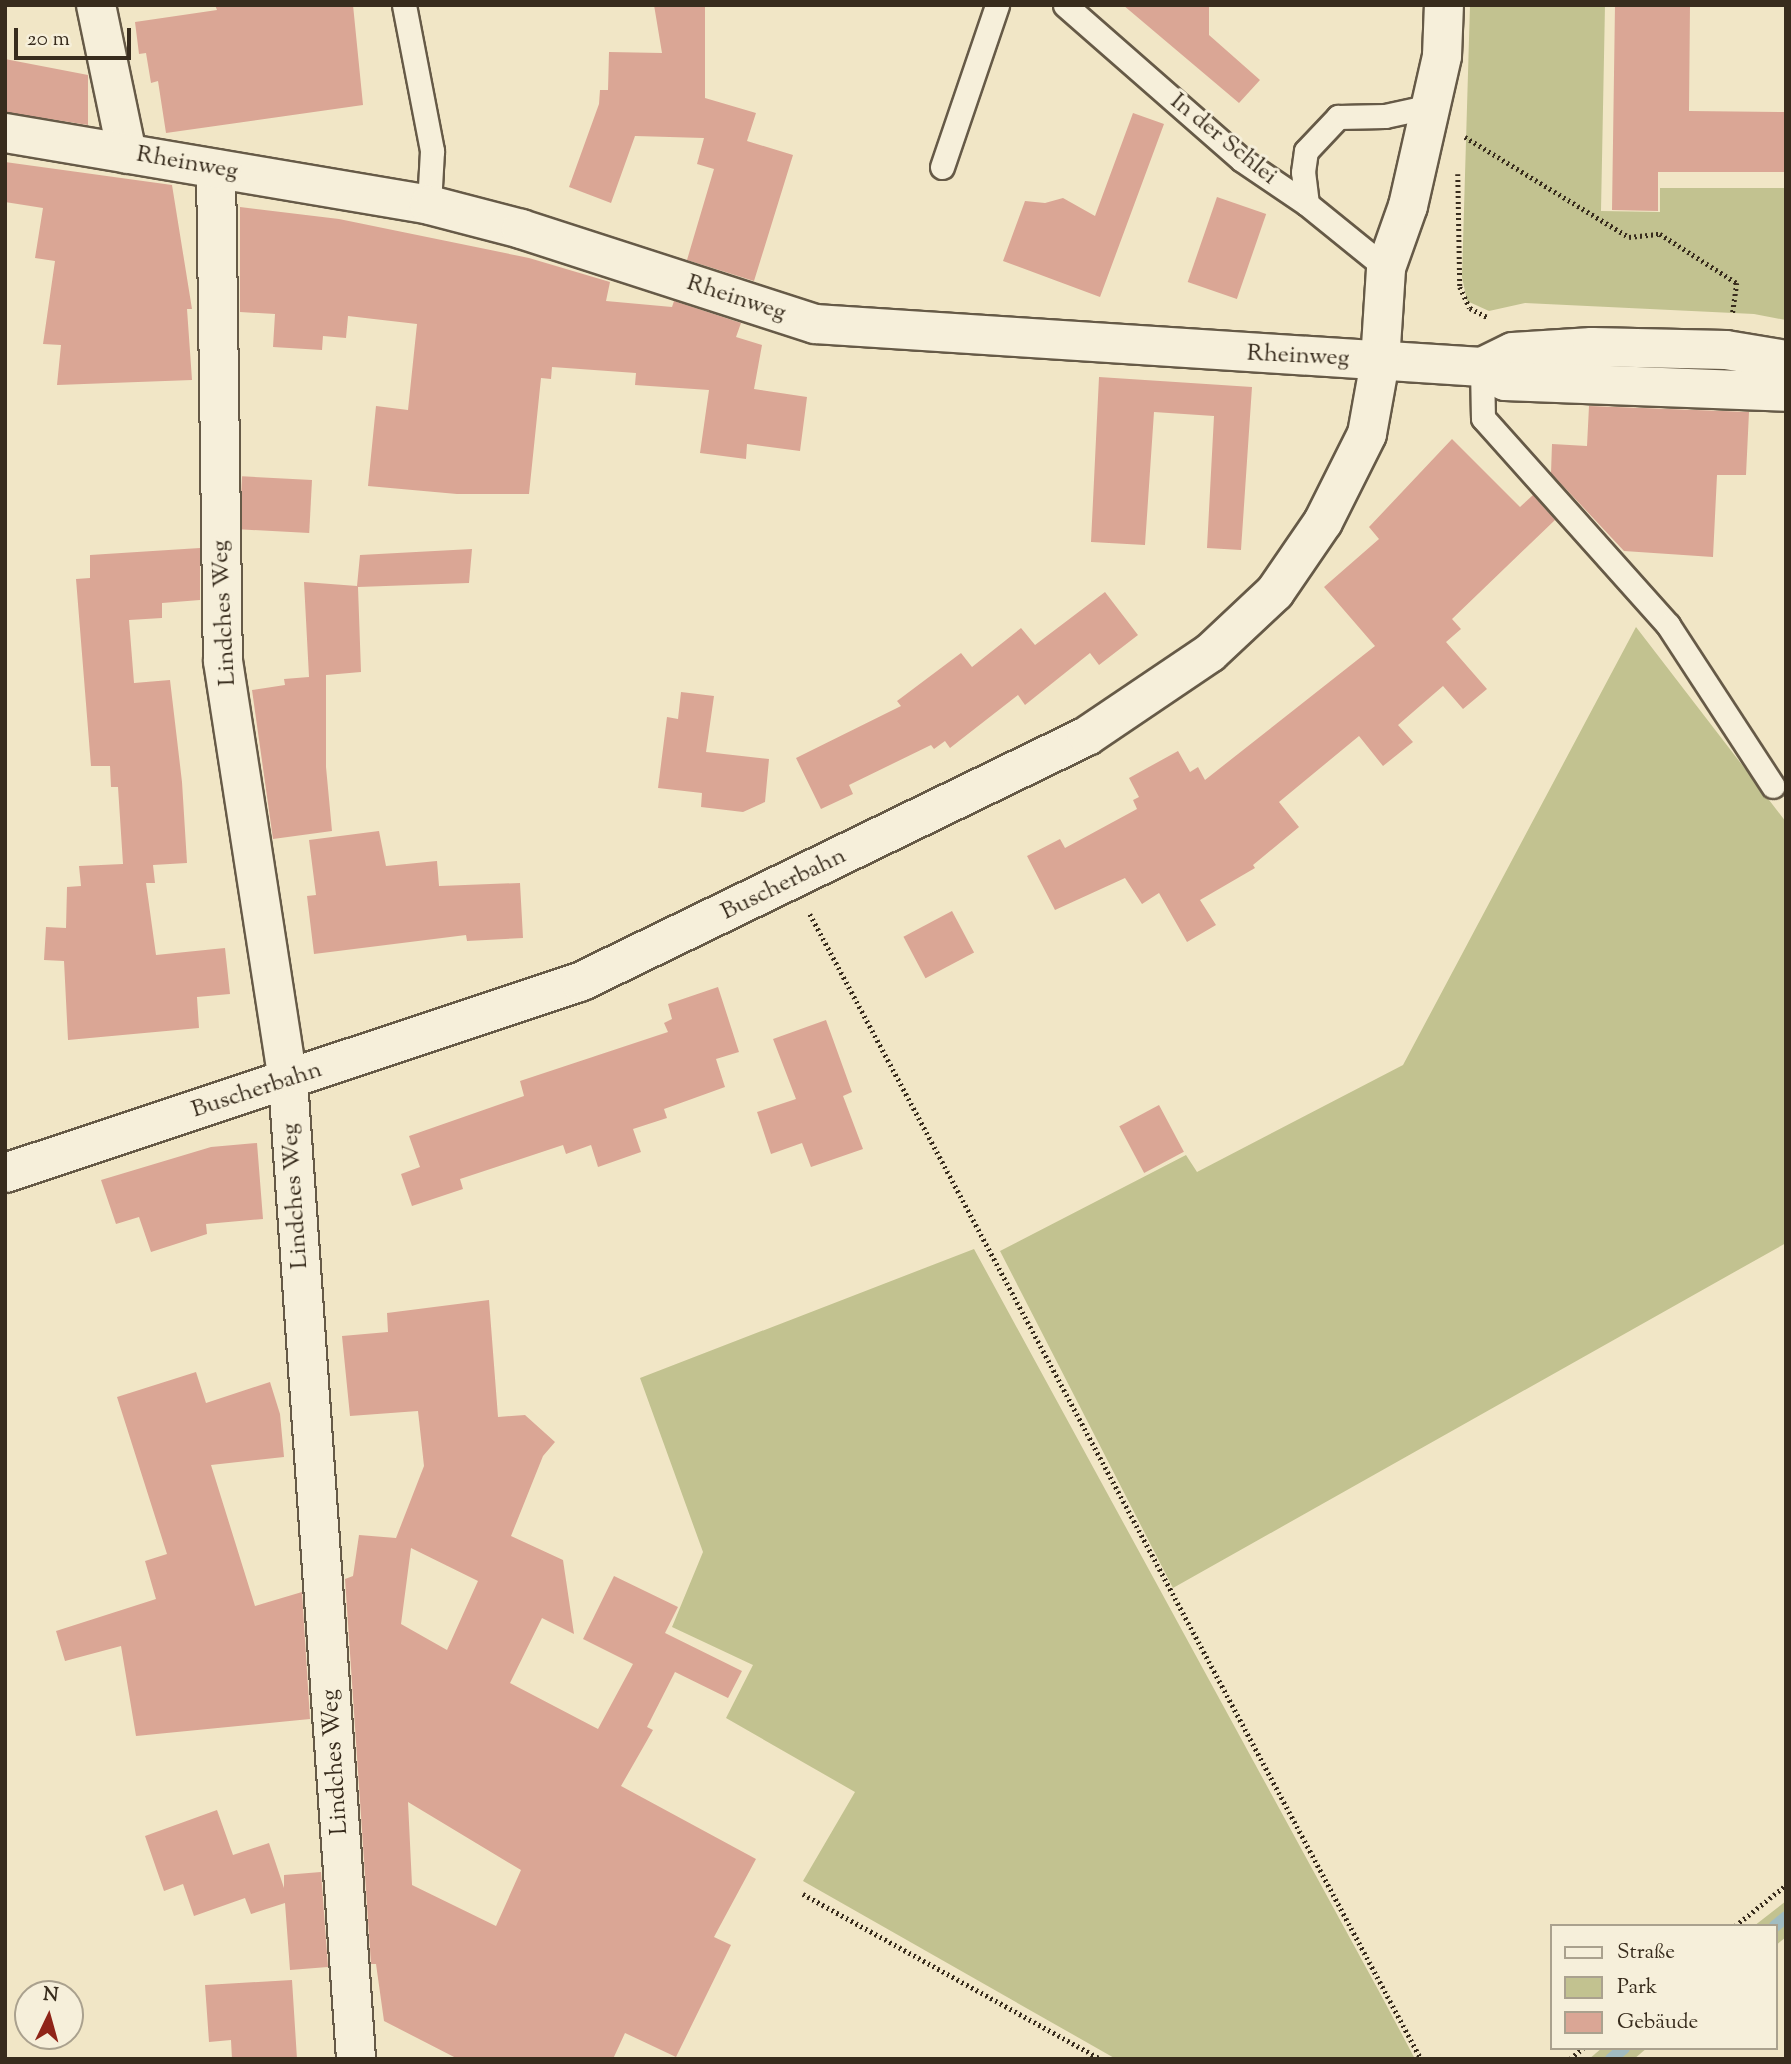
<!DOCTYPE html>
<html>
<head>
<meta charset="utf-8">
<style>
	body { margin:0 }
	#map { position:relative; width:1791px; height:2064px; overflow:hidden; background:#f1e6c6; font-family:"Sorts Mill Goudy",serif }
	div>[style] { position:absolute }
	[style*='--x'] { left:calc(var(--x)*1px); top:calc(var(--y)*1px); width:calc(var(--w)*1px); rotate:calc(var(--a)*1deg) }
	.green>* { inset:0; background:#c2c290 }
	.stream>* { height:12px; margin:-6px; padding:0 6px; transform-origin:6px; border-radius:6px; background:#a1bcc1 }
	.building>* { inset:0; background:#daa695; transform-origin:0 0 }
	.path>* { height:4.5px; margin-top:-2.25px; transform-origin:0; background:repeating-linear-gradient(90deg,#382c1d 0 2px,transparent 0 5.5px) }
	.roads { filter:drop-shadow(2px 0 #665a47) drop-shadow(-2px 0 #665a47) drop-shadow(0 2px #665a47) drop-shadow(0 -2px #665a47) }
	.service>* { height:23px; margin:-11.5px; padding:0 11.5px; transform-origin:11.5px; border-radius:11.5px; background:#f6efda }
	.minor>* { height:38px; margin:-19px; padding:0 19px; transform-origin:19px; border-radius:19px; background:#f6efda }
	.tertiary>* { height:38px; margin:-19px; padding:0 19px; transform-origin:19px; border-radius:19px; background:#f6efda }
	.secondary>* { height:38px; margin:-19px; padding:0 19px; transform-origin:19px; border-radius:19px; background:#f6efda }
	span { translate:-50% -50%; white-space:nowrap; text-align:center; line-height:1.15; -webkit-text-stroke:6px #f6efda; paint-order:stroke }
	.street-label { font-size:24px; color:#382c1d }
	.frame { position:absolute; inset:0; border:7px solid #382c1d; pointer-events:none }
	.legend { position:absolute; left:1550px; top:1924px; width:228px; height:126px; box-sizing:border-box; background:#f6efda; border:2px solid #aaa18e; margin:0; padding:9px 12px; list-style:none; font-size:21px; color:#382c1d }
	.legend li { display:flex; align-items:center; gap:14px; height:35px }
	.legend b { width:35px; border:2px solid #aaa18e }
	.north { position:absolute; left:14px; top:1980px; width:70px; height:70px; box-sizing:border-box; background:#f6efda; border:2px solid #aaa18e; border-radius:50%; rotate:5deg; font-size:19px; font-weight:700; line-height:28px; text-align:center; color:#382c1d }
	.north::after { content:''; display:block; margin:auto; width:24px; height:32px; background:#8f2418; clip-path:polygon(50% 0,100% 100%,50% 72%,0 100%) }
	.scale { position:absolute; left:14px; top:28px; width:117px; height:32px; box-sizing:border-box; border:4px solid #382c1d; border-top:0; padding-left:9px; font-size:21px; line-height:24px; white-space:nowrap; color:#382c1d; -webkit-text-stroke:5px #f6efda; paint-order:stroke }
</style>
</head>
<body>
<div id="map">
	<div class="green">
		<div style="clip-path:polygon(1470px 5px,1605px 5px,1601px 211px,1660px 212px,1660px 188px,1786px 188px,1786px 320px,1754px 314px,1525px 303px,1489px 311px,1467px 301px,1462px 277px)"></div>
		<div style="clip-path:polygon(1636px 627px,1786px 822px,1786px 1243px,1173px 1588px,1000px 1251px,1186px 1155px,1197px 1172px,1403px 1065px)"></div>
		<div style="clip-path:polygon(974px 1249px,1381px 1995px,1415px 2059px,1116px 2059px,803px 1881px,855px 1792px,726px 1718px,753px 1665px,672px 1627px,703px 1552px,640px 1378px)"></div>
		<div style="clip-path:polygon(1786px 1901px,1786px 1937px,1775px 1946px,1775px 1926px,1754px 1926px)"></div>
		<div style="clip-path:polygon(1602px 2048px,1647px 2048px,1634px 2059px,1589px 2059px)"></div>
	</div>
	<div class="stream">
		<div style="--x:1775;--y:1926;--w:14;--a:-39"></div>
		<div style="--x:1611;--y:2059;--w:17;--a:-40"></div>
	</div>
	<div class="building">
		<div style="clip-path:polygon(215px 5px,353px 5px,363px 105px,166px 133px,158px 81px,151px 83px,146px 53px,139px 54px,135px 22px,217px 10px)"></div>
		<div style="clip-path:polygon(654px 5px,705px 5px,705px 98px,756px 113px,747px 141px,793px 155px,754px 281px,687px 260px,714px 169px,697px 164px,704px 138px,635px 136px,611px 203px,569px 187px,599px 104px,600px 90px,608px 90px,609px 52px,662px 53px)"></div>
		<div style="clip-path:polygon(1123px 5px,1209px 5px,1209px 35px,1260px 80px,1239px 103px)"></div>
		<div style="clip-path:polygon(1615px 5px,1690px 5px,1689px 111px,1786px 112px,1786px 172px,1658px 172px,1658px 211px,1612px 210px)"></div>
		<div style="clip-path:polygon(5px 59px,88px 75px,88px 125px,5px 112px)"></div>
		<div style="clip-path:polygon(1133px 113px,1164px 124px,1100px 297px,1003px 261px,1025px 201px,1045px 203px,1063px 198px,1095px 216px)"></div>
		<div style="clip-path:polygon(5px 162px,172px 185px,192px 309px,187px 309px,192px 380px,57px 385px,61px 345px,43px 344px,55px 261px,35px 258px,43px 208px,5px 202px)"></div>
		<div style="left:1217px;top:197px;width:52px;height:90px;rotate:19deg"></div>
		<div style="clip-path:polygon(240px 207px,339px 219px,529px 258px,610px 282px,606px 301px,672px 307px,674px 301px,741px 323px,736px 337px,762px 345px,754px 389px,807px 397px,800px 451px,747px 444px,746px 459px,700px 453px,709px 390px,635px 385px,636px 373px,552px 367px,551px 379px,541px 378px,529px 494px,457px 494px,368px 486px,376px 406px,408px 410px,417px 324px,348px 316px,346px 338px,323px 336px,322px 350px,273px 347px,275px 314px,240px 312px)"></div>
		<div style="clip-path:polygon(1099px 377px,1252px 387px,1241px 550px,1207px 548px,1214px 416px,1154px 412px,1145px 545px,1091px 542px)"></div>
		<div style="clip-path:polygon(1589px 406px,1749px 412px,1746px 475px,1717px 475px,1713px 557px,1624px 551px,1551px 473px,1552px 444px,1587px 446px)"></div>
		<div style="clip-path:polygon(1452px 439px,1520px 507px,1533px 495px,1555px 520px,1452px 619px,1461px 629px,1446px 642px,1487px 689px,1463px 709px,1443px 686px,1398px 725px,1413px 742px,1383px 766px,1359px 736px,1279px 802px,1299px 827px,1253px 865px,1255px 868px,1200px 900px,1216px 925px,1187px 942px,1159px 893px,1142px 904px,1125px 878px,1055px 910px,1027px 856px,1060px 839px,1065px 848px,1137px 809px,1133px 800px,1139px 797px,1129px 778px,1178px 751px,1190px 772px,1198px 767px,1205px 780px,1375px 646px,1324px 587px,1379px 539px,1369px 527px)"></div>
		<div style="left:312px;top:480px;width:53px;height:70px;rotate:93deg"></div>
		<div style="clip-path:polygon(200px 548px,200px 600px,162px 603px,162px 618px,129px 620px,134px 683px,170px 680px,182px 782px,187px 863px,153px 865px,155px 883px,146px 883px,156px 955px,225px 948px,230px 994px,197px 997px,199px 1028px,68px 1040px,64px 961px,44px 960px,46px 927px,66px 928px,67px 887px,81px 886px,79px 866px,123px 864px,118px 787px,111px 787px,110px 766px,91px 766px,76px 579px,90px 578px,90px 555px)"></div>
		<div style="clip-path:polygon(472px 549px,469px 583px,358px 587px,361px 672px,326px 675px,326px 767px,332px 831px,273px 839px,252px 690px,285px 685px,284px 679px,309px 677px,304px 582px,357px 586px,360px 555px)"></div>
		<div style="clip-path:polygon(1105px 592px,1138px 635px,1099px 665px,1090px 653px,1025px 705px,1018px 695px,950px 748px,945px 741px,934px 749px,931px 745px,849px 785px,853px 794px,821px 809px,796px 758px,901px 706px,897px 701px,961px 653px,972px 667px,1021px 628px,1035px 645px)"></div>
		<div style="clip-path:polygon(681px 692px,714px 696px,706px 752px,769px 759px,765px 802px,743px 812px,701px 807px,702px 793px,658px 788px,667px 717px,678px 719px)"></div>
		<div style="clip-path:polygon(379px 831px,386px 866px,437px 861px,439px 886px,520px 883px,523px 938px,467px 941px,466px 935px,314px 954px,307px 896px,316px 895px,309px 840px)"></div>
		<div style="left:952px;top:911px;width:47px;height:55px;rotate:62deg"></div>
		<div style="clip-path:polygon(718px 987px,739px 1052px,716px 1059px,725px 1087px,664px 1109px,667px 1118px,633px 1129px,641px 1152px,598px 1167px,591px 1145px,566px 1154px,563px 1145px,460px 1179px,463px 1189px,412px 1206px,401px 1174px,420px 1167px,409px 1136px,524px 1096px,520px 1081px,668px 1032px,664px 1023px,672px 1019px,668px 1004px)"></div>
		<div style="clip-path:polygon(826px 1020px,852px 1092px,843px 1096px,863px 1149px,811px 1167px,802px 1143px,771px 1154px,757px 1112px,796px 1099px,773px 1039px)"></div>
		<div style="left:1159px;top:1105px;width:53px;height:45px;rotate:62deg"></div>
		<div style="clip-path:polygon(257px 1143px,263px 1219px,206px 1224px,207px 1234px,151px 1252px,139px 1217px,116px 1224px,101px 1180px,211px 1147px)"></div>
		<div style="clip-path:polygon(evenodd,489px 1300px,498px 1417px,525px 1415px,555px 1442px,543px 1456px,511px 1536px,563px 1560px,574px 1634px,542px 1618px,510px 1683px,598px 1729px,633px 1664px,583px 1639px,614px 1576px,678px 1607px,665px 1633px,742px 1671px,728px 1698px,675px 1672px,647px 1727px,653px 1730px,621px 1786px,756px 1859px,714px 1937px,731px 1945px,676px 2057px,625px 2033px,613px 2059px,458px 2059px,384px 2021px,376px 1964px,371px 1964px,345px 1579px,353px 1576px,359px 1535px,396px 1538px,424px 1466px,418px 1411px,350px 1416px,342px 1336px,388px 1332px,387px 1313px,489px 1300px,411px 1548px,478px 1581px,447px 1650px,401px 1624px,411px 1548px,489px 1300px,408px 1802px,521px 1870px,496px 1926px,412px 1885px,408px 1802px)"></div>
		<div style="clip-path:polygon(196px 1372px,206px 1403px,270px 1382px,280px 1414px,284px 1457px,211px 1465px,255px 1606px,302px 1592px,310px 1719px,136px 1736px,121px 1646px,65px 1661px,56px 1631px,156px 1599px,145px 1561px,167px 1554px,117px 1397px)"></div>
		<div style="clip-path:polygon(217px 1810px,233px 1855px,269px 1843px,284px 1888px,284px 1875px,321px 1872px,328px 1967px,290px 1970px,285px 1903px,251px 1914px,245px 1898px,194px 1916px,183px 1884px,164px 1891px,145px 1836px)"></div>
		<div style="clip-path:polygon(292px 1980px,297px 2059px,232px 2059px,231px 2040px,209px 2042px,205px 1985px)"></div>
	</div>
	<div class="path">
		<div style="--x:1465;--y:137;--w:192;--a:31.4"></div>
		<div style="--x:1629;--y:237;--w:31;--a:-6"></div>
		<div style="--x:1660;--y:234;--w:91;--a:32.5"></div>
		<div style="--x:1737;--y:283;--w:30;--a:98"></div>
		<div style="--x:1458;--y:174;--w:113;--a:89"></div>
		<div style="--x:1460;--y:287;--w:23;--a:65"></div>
		<div style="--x:1470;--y:308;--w:21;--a:28"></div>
		<div style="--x:810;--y:914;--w:1298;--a:61.91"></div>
		<div style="--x:803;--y:1894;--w:341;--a:29"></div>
		<div style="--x:1735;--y:1926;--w:65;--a:-38.8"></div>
		<div style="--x:1570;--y:2059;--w:17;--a:-40"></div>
	</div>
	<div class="roads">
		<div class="service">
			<div style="--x:404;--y:5;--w:149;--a:79.1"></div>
			<div style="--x:432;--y:151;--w:54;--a:93.2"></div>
			<div style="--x:1065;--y:5;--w:235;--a:41.2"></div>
			<div style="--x:1242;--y:160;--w:78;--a:34.1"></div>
			<div style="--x:1307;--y:204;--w:102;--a:39"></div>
			<div style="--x:942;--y:167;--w:171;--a:-71.2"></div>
			<div style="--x:1307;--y:204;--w:32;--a:-97"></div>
			<div style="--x:1303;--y:172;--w:21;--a:-82"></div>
			<div style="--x:1306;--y:151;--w:47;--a:-46.7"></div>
			<div style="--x:1338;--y:117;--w:47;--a:-1.2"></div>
			<div style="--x:1385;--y:116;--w:47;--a:-12.3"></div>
			<div style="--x:1482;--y:367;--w:51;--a:88.9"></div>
			<div style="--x:1483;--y:418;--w:278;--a:48.2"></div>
			<div style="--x:1668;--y:625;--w:192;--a:56.9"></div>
		</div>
		<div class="minor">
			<div style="--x:1380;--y:362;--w:94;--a:-86.3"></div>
			<div style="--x:1386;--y:268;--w:66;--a:-70.5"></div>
			<div style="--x:1408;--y:206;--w:154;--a:-77.2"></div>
			<div style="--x:1442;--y:56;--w:51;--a:-87.8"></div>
		</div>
		<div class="tertiary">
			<div style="--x:96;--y:5;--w:152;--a:78.2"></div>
			<div style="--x:216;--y:169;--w:492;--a:89.2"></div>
			<div style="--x:223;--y:661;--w:425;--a:81.2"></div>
			<div style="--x:288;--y:1081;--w:980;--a:86.02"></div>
		</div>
		<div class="secondary">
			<div style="--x:5;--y:133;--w:430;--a:9.6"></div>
			<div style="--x:429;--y:205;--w:95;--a:14.6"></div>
			<div style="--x:521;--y:229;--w:309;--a:17.9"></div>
			<div style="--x:815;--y:324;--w:668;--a:3.69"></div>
			<div style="--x:1482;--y:367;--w:34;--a:-26"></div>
			<div style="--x:1513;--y:352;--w:79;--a:-3.6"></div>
			<div style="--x:1592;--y:347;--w:134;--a:1.3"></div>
			<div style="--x:1726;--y:350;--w:61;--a:9.5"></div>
			<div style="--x:1482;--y:367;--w:27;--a:31"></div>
			<div style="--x:1505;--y:381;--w:281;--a:2.2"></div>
			<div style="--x:5;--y:1173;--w:606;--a:-18.38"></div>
			<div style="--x:580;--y:982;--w:564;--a:-25.88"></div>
			<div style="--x:1087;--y:736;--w:148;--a:-34"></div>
			<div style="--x:1210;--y:653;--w:89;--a:-43.2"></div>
			<div style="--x:1275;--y:592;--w:85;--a:-55.6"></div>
			<div style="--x:1323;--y:522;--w:98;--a:-63.4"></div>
			<div style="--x:1367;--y:434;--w:73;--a:-79.8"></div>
		</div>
	</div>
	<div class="street-label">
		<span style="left:1223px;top:140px;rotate:39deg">In der Schlei</span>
		<span style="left:187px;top:164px;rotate:10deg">Rheinweg</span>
		<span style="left:736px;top:299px;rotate:18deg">Rheinweg</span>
		<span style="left:1298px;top:357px;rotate:3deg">Rheinweg</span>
		<span style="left:225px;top:613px;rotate:-93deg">Lindches Weg</span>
		<span style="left:784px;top:885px;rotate:-26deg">Buscherbahn</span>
		<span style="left:257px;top:1091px;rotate:-18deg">Buscherbahn</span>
		<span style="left:296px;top:1196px;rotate:-94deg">Lindches Weg</span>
		<span style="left:336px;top:1762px;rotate:-94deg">Lindches Weg</span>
	</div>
	<div class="frame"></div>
	<ul class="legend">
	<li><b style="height:9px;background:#f6efda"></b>Straße</li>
	<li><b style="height:19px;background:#c2c290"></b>Park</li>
	<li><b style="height:19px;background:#daa695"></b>Gebäude</li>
	</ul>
	<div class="north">N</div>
	<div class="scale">20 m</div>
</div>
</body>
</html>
